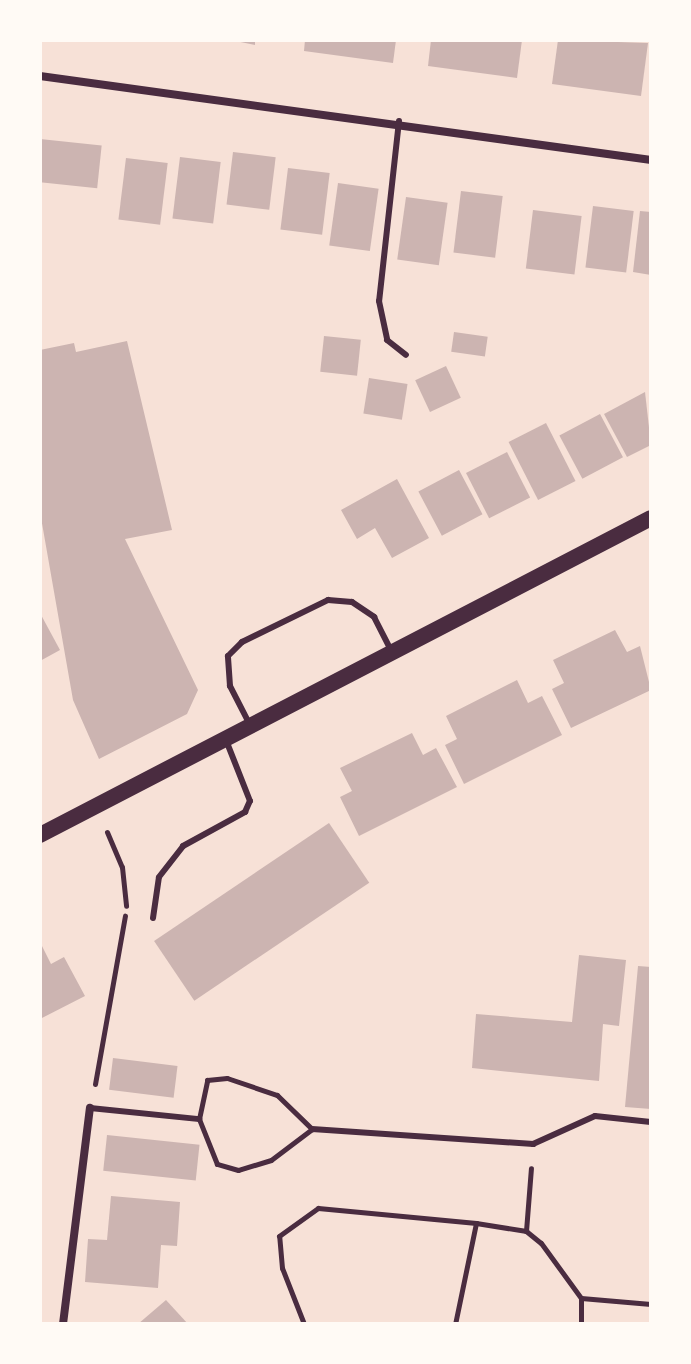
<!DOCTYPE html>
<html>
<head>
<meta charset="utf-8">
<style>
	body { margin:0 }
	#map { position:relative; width:691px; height:1364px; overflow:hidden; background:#f7e1d7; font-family:"Public Sans",sans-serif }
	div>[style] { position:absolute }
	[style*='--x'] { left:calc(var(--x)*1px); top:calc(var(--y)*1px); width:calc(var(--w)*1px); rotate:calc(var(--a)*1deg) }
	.building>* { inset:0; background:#ccb4b1; transform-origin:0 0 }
	.path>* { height:5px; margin:-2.5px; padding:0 2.5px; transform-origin:2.5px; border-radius:2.5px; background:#4a2c40 }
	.service>* { height:6px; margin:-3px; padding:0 3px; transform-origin:3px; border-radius:3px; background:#4a2c40 }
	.minor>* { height:8px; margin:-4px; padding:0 4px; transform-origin:4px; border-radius:4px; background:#4a2c40 }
	.secondary>* { height:16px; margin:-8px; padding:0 8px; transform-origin:8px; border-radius:8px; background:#4a2c40 }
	span { translate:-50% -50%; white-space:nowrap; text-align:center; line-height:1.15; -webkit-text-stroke:8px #fffaf5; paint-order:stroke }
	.frame { position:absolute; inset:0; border:42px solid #fffaf5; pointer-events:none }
</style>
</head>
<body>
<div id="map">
	<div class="building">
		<div style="clip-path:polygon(231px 40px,255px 40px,255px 45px)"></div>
		<div style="clip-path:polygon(305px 40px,396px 40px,393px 63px,304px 51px)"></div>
		<div style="clip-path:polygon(431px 40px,522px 40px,517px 78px,428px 66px)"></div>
		<div style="clip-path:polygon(558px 40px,648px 43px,641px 96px,552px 84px)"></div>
		<div style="left:40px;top:139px;width:62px;height:43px;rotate:6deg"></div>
		<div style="left:233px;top:152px;width:43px;height:53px;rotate:7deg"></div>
		<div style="left:180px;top:157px;width:41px;height:62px;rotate:7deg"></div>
		<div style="left:126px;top:158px;width:42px;height:62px;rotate:7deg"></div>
		<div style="left:288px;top:168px;width:42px;height:62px;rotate:7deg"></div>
		<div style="left:338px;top:183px;width:41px;height:63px;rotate:8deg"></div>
		<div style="left:461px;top:191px;width:42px;height:62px;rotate:7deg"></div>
		<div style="left:406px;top:197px;width:42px;height:63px;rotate:8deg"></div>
		<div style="left:593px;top:206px;width:41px;height:62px;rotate:7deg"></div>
		<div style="left:533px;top:210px;width:49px;height:59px;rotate:7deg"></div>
		<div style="clip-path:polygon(640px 211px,651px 212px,651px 275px,633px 272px)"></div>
		<div style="left:454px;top:332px;width:34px;height:20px;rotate:8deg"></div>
		<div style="left:324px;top:336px;width:37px;height:36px;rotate:6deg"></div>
		<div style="clip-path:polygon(127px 341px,172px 530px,125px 539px,198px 690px,187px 714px,99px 759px,73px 700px,40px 512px,40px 350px,74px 343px,76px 352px)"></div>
		<div style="left:446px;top:366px;width:35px;height:34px;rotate:65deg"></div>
		<div style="left:369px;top:378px;width:39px;height:36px;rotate:9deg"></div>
		<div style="clip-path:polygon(645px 392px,651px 445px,627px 457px,604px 414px)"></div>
		<div style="left:600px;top:414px;width:49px;height:46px;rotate:62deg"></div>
		<div style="left:546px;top:423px;width:65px;height:42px;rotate:63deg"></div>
		<div style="left:507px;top:452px;width:51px;height:46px;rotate:63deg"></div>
		<div style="left:459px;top:470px;width:50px;height:46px;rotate:62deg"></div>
		<div style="clip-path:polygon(397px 479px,429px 538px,392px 558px,375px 528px,357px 539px,341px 510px)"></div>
		<div style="clip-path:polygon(40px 613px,60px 650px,40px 661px)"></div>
		<div style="clip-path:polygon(615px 630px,627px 652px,640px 646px,651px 690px,571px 728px,552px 689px,564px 683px,553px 660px)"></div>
		<div style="clip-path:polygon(517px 680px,528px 703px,542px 696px,562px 735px,464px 784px,445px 745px,457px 739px,446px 716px)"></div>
		<div style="clip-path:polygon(412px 733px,423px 755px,436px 748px,457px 787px,359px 836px,340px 797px,352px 791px,340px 768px)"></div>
		<div style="left:329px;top:823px;width:72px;height:211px;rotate:56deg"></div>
		<div style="clip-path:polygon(40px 942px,51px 964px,64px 957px,85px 996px,40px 1019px)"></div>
		<div style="clip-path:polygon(579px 955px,626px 960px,619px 1026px,603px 1024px,599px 1081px,472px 1068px,476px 1014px,572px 1022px)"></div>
		<div style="clip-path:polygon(638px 966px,651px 967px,651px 1109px,625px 1107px)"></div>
		<div style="left:113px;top:1058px;width:65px;height:32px;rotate:7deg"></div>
		<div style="left:107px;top:1135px;width:93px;height:36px;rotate:6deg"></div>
		<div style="clip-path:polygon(111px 1196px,180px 1202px,177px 1246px,161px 1245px,158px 1288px,85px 1282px,88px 1239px,107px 1240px)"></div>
		<div style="clip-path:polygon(166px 1300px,188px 1324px,138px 1324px)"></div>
	</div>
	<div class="path">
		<div style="--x:107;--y:832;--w:38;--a:67"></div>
		<div style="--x:122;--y:867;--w:39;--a:84"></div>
		<div style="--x:227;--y:1078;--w:53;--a:18.8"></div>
		<div style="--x:277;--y:1095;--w:49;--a:44.2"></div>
		<div style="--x:312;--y:1129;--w:51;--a:142.9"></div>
		<div style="--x:271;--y:1160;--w:34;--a:163"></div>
		<div style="--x:238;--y:1170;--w:22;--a:-164"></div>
		<div style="--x:217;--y:1164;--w:48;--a:-111.8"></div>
		<div style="--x:199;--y:1119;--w:40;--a:-78"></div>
		<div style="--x:207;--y:1080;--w:20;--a:-6"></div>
		<div style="--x:95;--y:1084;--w:171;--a:-79.9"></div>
		<div style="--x:476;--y:1223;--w:51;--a:9.1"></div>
		<div style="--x:526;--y:1231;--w:19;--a:39"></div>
		<div style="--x:541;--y:1243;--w:68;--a:54"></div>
		<div style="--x:581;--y:1298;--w:26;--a:90"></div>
		<div style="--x:526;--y:1231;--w:63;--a:-85.5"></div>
		<div style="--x:581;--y:1298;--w:70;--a:4.9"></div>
		<div style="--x:304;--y:1324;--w:60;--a:-111.4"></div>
		<div style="--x:282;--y:1268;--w:32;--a:-95"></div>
		<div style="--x:279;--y:1236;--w:48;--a:-35.7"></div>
		<div style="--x:318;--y:1208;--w:159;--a:5.4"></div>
		<div style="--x:476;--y:1223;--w:103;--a:101.7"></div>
	</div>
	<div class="service">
		<div style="--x:399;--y:121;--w:181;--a:96.3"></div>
		<div style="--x:379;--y:301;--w:40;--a:78"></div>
		<div style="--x:387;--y:340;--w:24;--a:38"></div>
		<div style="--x:250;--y:725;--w:44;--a:-117.1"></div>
		<div style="--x:230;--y:686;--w:30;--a:-94"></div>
		<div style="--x:228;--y:656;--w:20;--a:-45"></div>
		<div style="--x:242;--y:642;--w:96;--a:-26"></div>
		<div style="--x:328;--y:600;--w:24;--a:5"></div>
		<div style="--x:352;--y:602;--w:27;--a:34"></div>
		<div style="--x:374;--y:617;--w:37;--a:63"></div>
		<div style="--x:153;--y:918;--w:41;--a:-81.7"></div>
		<div style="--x:159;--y:877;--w:39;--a:-52"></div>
		<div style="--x:183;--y:846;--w:71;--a:-28.7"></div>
		<div style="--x:245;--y:812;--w:12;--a:-66"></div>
		<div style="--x:250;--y:801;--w:66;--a:-111.5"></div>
		<div style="--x:90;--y:1108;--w:110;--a:5.8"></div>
		<div style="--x:312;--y:1129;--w:222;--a:3.9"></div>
		<div style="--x:533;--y:1144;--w:68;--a:-24.3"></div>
		<div style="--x:595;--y:1116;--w:56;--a:6.1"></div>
	</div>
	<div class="minor">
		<div style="--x:40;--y:76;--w:617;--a:7.83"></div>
		<div style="--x:63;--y:1324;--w:218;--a:-82.9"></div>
	</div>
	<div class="secondary">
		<div style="--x:40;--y:835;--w:688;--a:-27.42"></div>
	</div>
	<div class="frame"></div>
</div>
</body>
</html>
